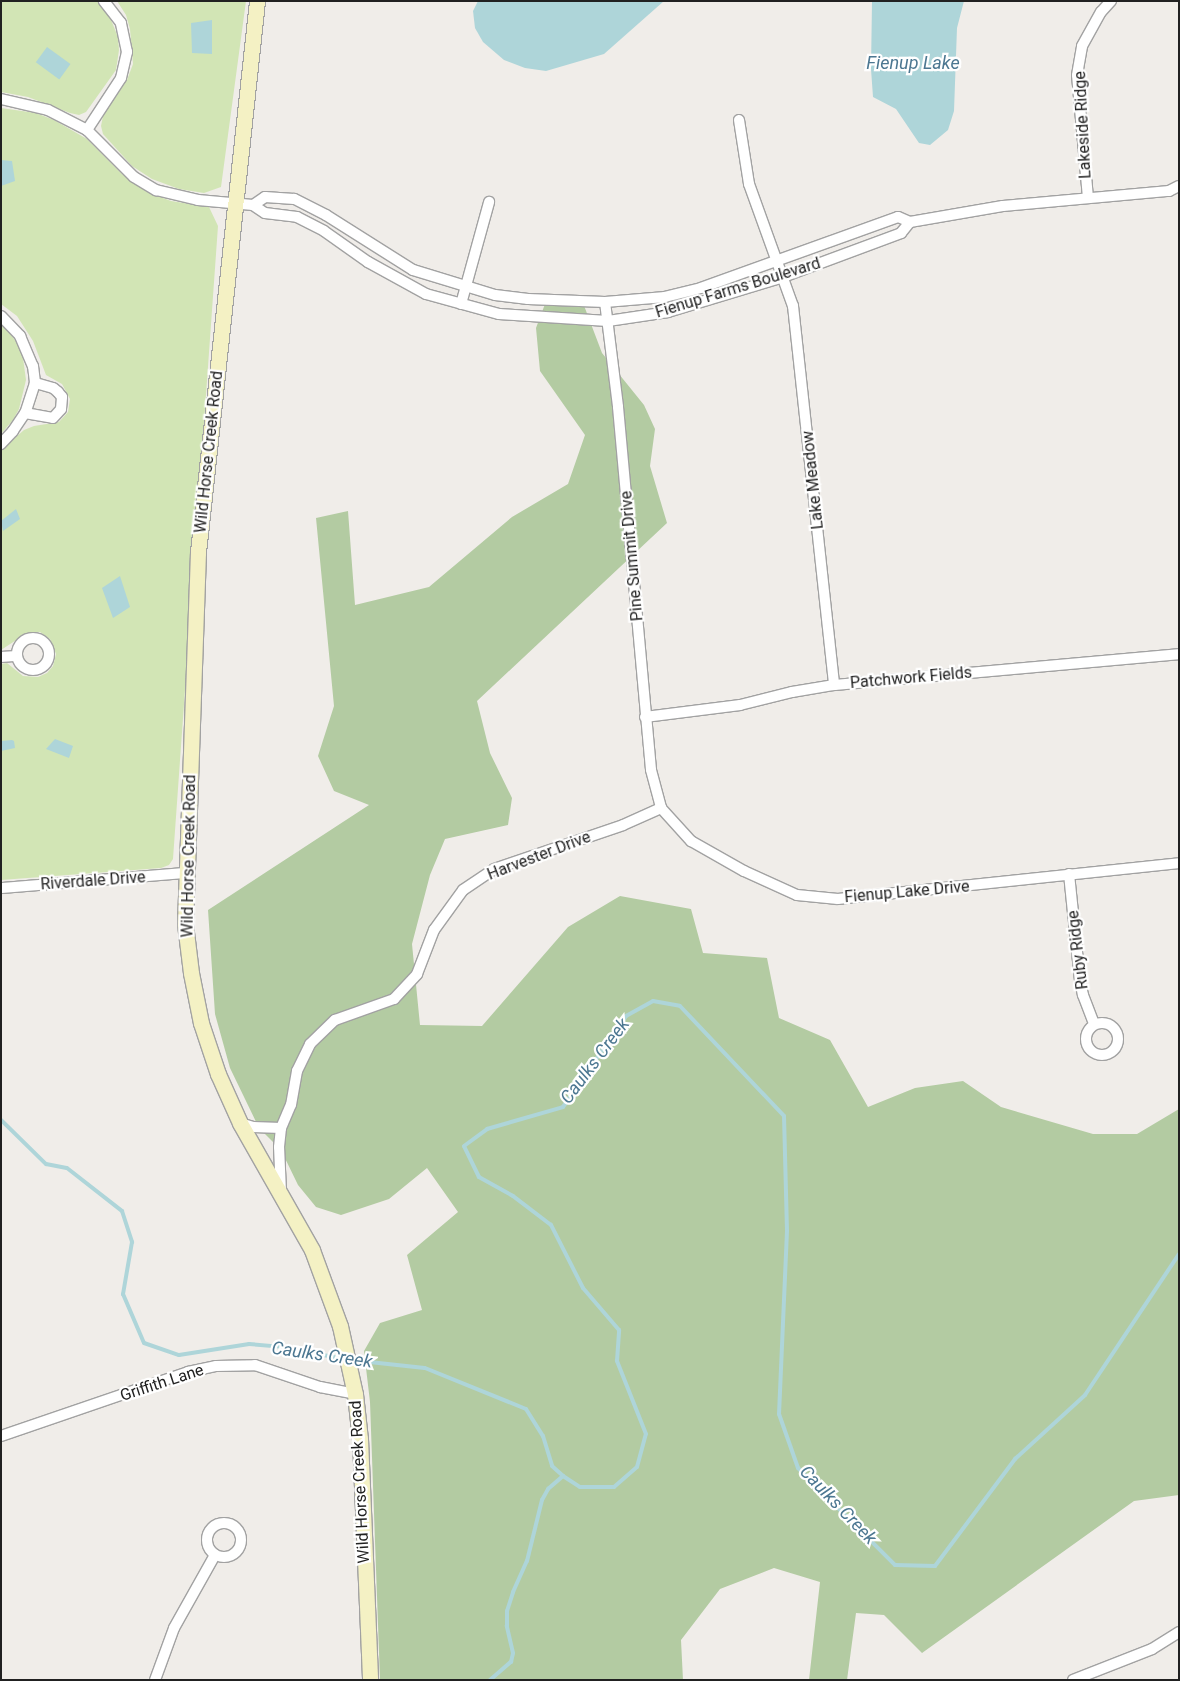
<!DOCTYPE html>
<html>
<head>
<meta charset="utf-8">
<style>
	body { margin:0 }
	#map { position:relative; width:1180px; height:1681px; overflow:hidden; background:#f0ede9; font-family:Roboto,sans-serif }
	div>[style] { position:absolute }
	[style*='--x'] { left:calc(var(--x)*1px); top:calc(var(--y)*1px); width:calc(var(--w)*1px); rotate:calc(var(--a)*1deg) }
	.grass>* { inset:0; background:#d2e5b5 }
	.forest>* { inset:0; background:#b3cba2 }
	.water>* { inset:0; background:#aed5d9; transform-origin:0 0 }
	.stream>* { height:4px; margin:-2px; padding:0 2px; transform-origin:2px; border-radius:2px; background:#aed5d9 }
	.roads { filter:drop-shadow(1px 0 #a2a2a2) drop-shadow(-1px 0 #a2a2a2) drop-shadow(0 1px #a2a2a2) drop-shadow(0 -1px #a2a2a2) }
	.minor>* { height:10px; margin:-5px; padding:0 5px; transform-origin:5px; border-radius:5px; background:#fff }
	.minor>.ring { margin:-5px; padding:0; box-sizing:content-box; background:none; border:10px solid #fff; border-radius:50% }
	.secondary>* { height:15px; margin:-7.5px; padding:0 7.5px; transform-origin:7.5px; border-radius:7.5px; background:#f4f1c4 }
	span { translate:-50% -50%; white-space:nowrap; text-align:center; line-height:1.15; -webkit-text-stroke:4.5px #fff; paint-order:stroke }
	.street-label { font-size:16px; color:#212121 }
	.water-label { font-size:18px; color:#4c7791; font-style:italic }
	.frame { position:absolute; inset:0; border:2px solid #212121; pointer-events:none }
</style>
</head>
<body>
<div id="map">
	<div class="grass">
		<div style="clip-path:polygon(1px 1px,97px 1px,107px 10px,118px 37px,119px 50px,116px 70px,86px 112px,79px 115px,70px 113px,28px 97px,1px 92px)"></div>
		<div style="clip-path:polygon(117px 1px,246px 1px,221px 187px,204px 193px,179px 189px,152px 179px,132px 166px,103px 134px,101px 126px,103px 116px,127px 80px,133px 64px,130px 29px,126px 15px)"></div>
		<div style="clip-path:polygon(1px 108px,36px 113px,54px 120px,87px 139px,122px 174px,147px 192px,171px 201px,209px 207px,218px 226px,173px 859px,169px 865px,161px 868px,1px 880px,1px 664px,7px 663px,23px 676px,38px 677px,47px 673px,53px 666px,56px 654px,50px 639px,40px 632px,27px 633px,1px 650px,1px 450px,24px 430px,34px 426px,59px 422px,68px 412px,70px 399px,62px 384px,46px 375px,33px 341px,17px 316px,1px 304px)"></div>
		<div style="clip-path:polygon(1px 322px,18px 344px,23px 358px,26px 380px,19px 409px,13px 420px,1px 434px)"></div>
	</div>
	<div class="forest">
		<div style="clip-path:polygon(580px 295px,602px 353px,644px 405px,655px 429px,650px 466px,667px 523px,477px 701px,490px 753px,512px 798px,508px 825px,445px 839px,430px 875px,412px 944px,420px 1025px,482px 1026px,568px 927px,620px 896px,691px 909px,703px 953px,767px 958px,779px 1018px,830px 1040px,868px 1107px,915px 1088px,963px 1081px,1001px 1107px,1093px 1134px,1137px 1134px,1179px 1109px,1179px 1495px,1134px 1501px,922px 1653px,884px 1615px,856px 1613px,847px 1680px,809px 1680px,820px 1582px,774px 1568px,720px 1589px,681px 1640px,683px 1680px,380px 1680px,370px 1402px,364px 1351px,380px 1323px,422px 1310px,407px 1255px,458px 1212px,427px 1168px,389px 1199px,341px 1215px,316px 1207px,298px 1185px,281px 1150px,259px 1128px,230px 1068px,215px 1014px,208px 910px,369px 805px,334px 791px,318px 756px,334px 706px,316px 518px,348px 511px,355px 605px,429px 587px,512px 517px,568px 484px,585px 435px,540px 371px,536px 328px,545px 304px)"></div>
	</div>
	<div class="water">
		<div style="clip-path:polygon(478px 1px,664px 1px,604px 54px,546px 71px,525px 68px,504px 60px,483px 42px,475px 28px,473px 11px)"></div>
		<div style="clip-path:polygon(872px 1px,964px 1px,957px 28px,954px 111px,948px 130px,930px 145px,919px 143px,896px 109px,873px 97px,871px 69px)"></div>
		<div style="clip-path:polygon(212px 20px,212px 54px,192px 53px,191px 23px)"></div>
		<div style="left:47px;top:47px;width:29px;height:19px;rotate:36deg"></div>
		<div style="clip-path:polygon(1px 160px,12px 161px,15px 181px,1px 186px)"></div>
		<div style="clip-path:polygon(16px 509px,20px 519px,3px 531px,1px 521px)"></div>
		<div style="clip-path:polygon(120px 576px,130px 607px,113px 618px,102px 588px)"></div>
		<div style="clip-path:polygon(55px 739px,73px 746px,69px 758px,46px 749px)"></div>
		<div style="clip-path:polygon(12px 740px,14px 741px,15px 748px,1px 751px,1px 741px)"></div>
	</div>
	<div class="stream">
		<div style="--x:1;--y:1120;--w:63;--a:44.4"></div>
		<div style="--x:46;--y:1164;--w:21;--a:11"></div>
		<div style="--x:67;--y:1168;--w:70;--a:38"></div>
		<div style="--x:122;--y:1211;--w:33;--a:72"></div>
		<div style="--x:132;--y:1242;--w:53;--a:99.8"></div>
		<div style="--x:123;--y:1294;--w:53;--a:66.8"></div>
		<div style="--x:144;--y:1343;--w:37;--a:19"></div>
		<div style="--x:179;--y:1355;--w:71;--a:-8.9"></div>
		<div style="--x:249;--y:1344;--w:33;--a:5"></div>
		<div style="--x:282;--y:1347;--w:63;--a:11"></div>
		<div style="--x:351;--y:1360;--w:74;--a:6.2"></div>
		<div style="--x:425;--y:1368;--w:109;--a:22.1"></div>
		<div style="--x:526;--y:1409;--w:32;--a:58"></div>
		<div style="--x:543;--y:1436;--w:31;--a:73"></div>
		<div style="--x:552;--y:1466;--w:15;--a:42"></div>
		<div style="--x:563;--y:1476;--w:20;--a:33"></div>
		<div style="--x:580;--y:1487;--w:34;--a:0"></div>
		<div style="--x:614;--y:1487;--w:30;--a:-41"></div>
		<div style="--x:637;--y:1467;--w:34;--a:-75"></div>
		<div style="--x:646;--y:1434;--w:79;--a:-111.7"></div>
		<div style="--x:617;--y:1361;--w:31;--a:-86"></div>
		<div style="--x:619;--y:1330;--w:55;--a:-130.6"></div>
		<div style="--x:583;--y:1288;--w:71;--a:-116.9"></div>
		<div style="--x:551;--y:1225;--w:48;--a:-142.7"></div>
		<div style="--x:513;--y:1196;--w:39;--a:-151"></div>
		<div style="--x:479;--y:1177;--w:34;--a:-116"></div>
		<div style="--x:464;--y:1146;--w:29;--a:-36"></div>
		<div style="--x:487;--y:1129;--w:79;--a:-16.1"></div>
		<div style="--x:563;--y:1107;--w:111;--a:-55.3"></div>
		<div style="--x:626;--y:1016;--w:31;--a:-29"></div>
		<div style="--x:653;--y:1001;--w:27;--a:10"></div>
		<div style="--x:680;--y:1006;--w:151;--a:46.6"></div>
		<div style="--x:784;--y:1116;--w:115;--a:88.5"></div>
		<div style="--x:787;--y:1231;--w:183;--a:92.5"></div>
		<div style="--x:779;--y:1414;--w:57;--a:70.6"></div>
		<div style="--x:798;--y:1468;--w:137;--a:45"></div>
		<div style="--x:895;--y:1565;--w:40;--a:1.4"></div>
		<div style="--x:935;--y:1566;--w:134;--a:-53.2"></div>
		<div style="--x:1015;--y:1459;--w:95;--a:-42.4"></div>
		<div style="--x:1085;--y:1395;--w:169;--a:-56.3"></div>
		<div style="--x:490;--y:1680;--w:28;--a:-41"></div>
		<div style="--x:511;--y:1662;--w:9;--a:-77"></div>
		<div style="--x:513;--y:1653;--w:28;--a:-103"></div>
		<div style="--x:507;--y:1626;--w:15;--a:-90"></div>
		<div style="--x:507;--y:1611;--w:20;--a:-72"></div>
		<div style="--x:513;--y:1592;--w:34;--a:-66"></div>
		<div style="--x:527;--y:1561;--w:63;--a:-76.2"></div>
		<div style="--x:542;--y:1500;--w:13;--a:-61"></div>
		<div style="--x:548;--y:1489;--w:20;--a:-41"></div>
	</div>
	<div class="roads">
		<div class="minor">
			<div style="--x:1;--y:99;--w:48;--a:13.2"></div>
			<div style="--x:48;--y:110;--w:44;--a:27.1"></div>
			<div style="--x:87;--y:130;--w:66;--a:45"></div>
			<div style="--x:134;--y:177;--w:26;--a:31"></div>
			<div style="--x:156;--y:190;--w:43;--a:13.4"></div>
			<div style="--x:198;--y:200;--w:55;--a:5.2"></div>
			<div style="--x:253;--y:205;--w:14;--a:34"></div>
			<div style="--x:265;--y:213;--w:32;--a:7"></div>
			<div style="--x:297;--y:217;--w:30;--a:27"></div>
			<div style="--x:324;--y:231;--w:54;--a:35.2"></div>
			<div style="--x:368;--y:262;--w:66;--a:28.9"></div>
			<div style="--x:426;--y:294;--w:76;--a:15.3"></div>
			<div style="--x:499;--y:314;--w:109;--a:3.7"></div>
			<div style="--x:608;--y:321;--w:61;--a:-8.5"></div>
			<div style="--x:668;--y:312;--w:120;--a:-16.9"></div>
			<div style="--x:783;--y:277;--w:126;--a:-20.4"></div>
			<div style="--x:901;--y:233;--w:14;--a:-51"></div>
			<div style="--x:910;--y:222;--w:13;--a:-157"></div>
			<div style="--x:898;--y:217;--w:209;--a:160.2"></div>
			<div style="--x:701;--y:288;--w:37;--a:166"></div>
			<div style="--x:665;--y:297;--w:60;--a:175.2"></div>
			<div style="--x:605;--y:302;--w:77;--a:-177.8"></div>
			<div style="--x:528;--y:299;--w:33;--a:-173"></div>
			<div style="--x:495;--y:295;--w:86;--a:-163"></div>
			<div style="--x:413;--y:270;--w:103;--a:-147.7"></div>
			<div style="--x:326;--y:215;--w:36;--a:-153"></div>
			<div style="--x:294;--y:199;--w:29;--a:-176"></div>
			<div style="--x:265;--y:197;--w:14;--a:146"></div>
			<div style="--x:739;--y:120;--w:65;--a:81.1"></div>
			<div style="--x:749;--y:184;--w:130;--a:70.2"></div>
			<div style="--x:793;--y:306;--w:381;--a:83.8"></div>
			<div style="--x:87;--y:130;--w:62;--a:-56.8"></div>
			<div style="--x:121;--y:78;--w:27;--a:-77"></div>
			<div style="--x:127;--y:52;--w:30;--a:-102"></div>
			<div style="--x:121;--y:23;--w:28;--a:-128"></div>
			<div style="--x:1088;--y:198;--w:123;--a:-95.1"></div>
			<div style="--x:1077;--y:75;--w:29;--a:-80"></div>
			<div style="--x:1082;--y:46;--w:39;--a:-61"></div>
			<div style="--x:1101;--y:12;--w:15;--a:-48"></div>
			<div style="--x:910;--y:222;--w:94;--a:-9.8"></div>
			<div style="--x:1003;--y:206;--w:167;--a:-5.2"></div>
			<div style="--x:1169;--y:191;--w:11;--a:-27"></div>
			<div style="--x:605;--y:302;--w:106;--a:82.9"></div>
			<div style="--x:618;--y:407;--w:364;--a:84.8"></div>
			<div style="--x:651;--y:770;--w:39;--a:75"></div>
			<div style="--x:661;--y:808;--w:45;--a:47.7"></div>
			<div style="--x:691;--y:841;--w:61;--a:29.5"></div>
			<div style="--x:744;--y:871;--w:58;--a:24.4"></div>
			<div style="--x:797;--y:895;--w:41;--a:5.6"></div>
			<div style="--x:838;--y:899;--w:343;--a:-6"></div>
			<div style="--x:461;--y:304;--w:106;--a:-74.6"></div>
			<div style="--x:1;--y:316;--w:28;--a:46"></div>
			<div style="--x:20;--y:336;--w:33;--a:67"></div>
			<div style="--x:33;--y:366;--w:17;--a:83"></div>
			<div style="--x:35;--y:383;--w:32;--a:108"></div>
			<div style="--x:25;--y:413;--w:22;--a:124"></div>
			<div style="--x:13;--y:431;--w:18;--a:133"></div>
			<div style="--x:25;--y:413;--w:28;--a:10"></div>
			<div style="--x:53;--y:418;--w:12;--a:-48"></div>
			<div style="--x:61;--y:409;--w:12;--a:-85"></div>
			<div style="--x:62;--y:397;--w:6;--a:-129"></div>
			<div style="--x:58;--y:392;--w:6;--a:-141"></div>
			<div style="--x:53;--y:388;--w:19;--a:-164"></div>
			<div class="ring" style="left:17px;top:638px;width:22px;height:22px"></div>
			<div style="--x:1;--y:657;--w:16;--a:-4"></div>
			<div style="--x:645;--y:717;--w:96;--a:-7.2"></div>
			<div style="--x:740;--y:705;--w:54;--a:-14"></div>
			<div style="--x:792;--y:692;--w:43;--a:-9.5"></div>
			<div style="--x:834;--y:685;--w:346;--a:-5.1"></div>
			<div style="--x:1069;--y:874;--w:107;--a:84.1"></div>
			<div style="--x:1080;--y:980;--w:15;--a:79"></div>
			<div style="--x:1083;--y:995;--w:31;--a:69"></div>
			<div style="--x:1;--y:888;--w:185;--a:-4.7"></div>
			<div class="ring" style="left:1086px;top:1023px;width:22px;height:22px"></div>
			<div style="--x:240;--y:1123;--w:14;--a:17"></div>
			<div style="--x:253;--y:1127;--w:28;--a:2"></div>
			<div style="--x:281;--y:1192;--w:45;--a:-92.5"></div>
			<div style="--x:279;--y:1147;--w:19;--a:-84"></div>
			<div style="--x:281;--y:1128;--w:25;--a:-67"></div>
			<div style="--x:291;--y:1105;--w:35;--a:-80"></div>
			<div style="--x:297;--y:1071;--w:30;--a:-64"></div>
			<div style="--x:310;--y:1044;--w:35;--a:-44"></div>
			<div style="--x:335;--y:1020;--w:63;--a:-19.6"></div>
			<div style="--x:394;--y:999;--w:34;--a:-47"></div>
			<div style="--x:417;--y:974;--w:47;--a:-68.9"></div>
			<div style="--x:434;--y:930;--w:49;--a:-54.1"></div>
			<div style="--x:463;--y:890;--w:37;--a:-34"></div>
			<div style="--x:494;--y:869;--w:136;--a:-18.8"></div>
			<div style="--x:623;--y:825;--w:42;--a:-24.1"></div>
			<div style="--x:1;--y:1436;--w:198;--a:-18.9"></div>
			<div style="--x:188;--y:1372;--w:29;--a:-12"></div>
			<div style="--x:216;--y:1366;--w:39;--a:-1"></div>
			<div style="--x:255;--y:1365;--w:69;--a:18.7"></div>
			<div style="--x:320;--y:1387;--w:36;--a:11"></div>
			<div class="ring" style="left:207px;top:1523px;width:24px;height:24px"></div>
			<div style="--x:155;--y:1680;--w:55;--a:-69.9"></div>
			<div style="--x:174;--y:1628;--w:84;--a:-60.7"></div>
			<div style="--x:1073;--y:1680;--w:85;--a:-21.4"></div>
			<div style="--x:1152;--y:1649;--w:32;--a:-32"></div>
		</div>
		<div class="secondary">
			<div style="--x:257;--y:1;--w:554;--a:96.11"></div>
			<div style="--x:198;--y:552;--w:372;--a:92"></div>
			<div style="--x:185;--y:924;--w:49;--a:83"></div>
			<div style="--x:191;--y:973;--w:51;--a:78.7"></div>
			<div style="--x:201;--y:1023;--w:54;--a:71.6"></div>
			<div style="--x:218;--y:1074;--w:54;--a:65.8"></div>
			<div style="--x:240;--y:1123;--w:146;--a:60.4"></div>
			<div style="--x:312;--y:1250;--w:81;--a:69.8"></div>
			<div style="--x:340;--y:1326;--w:70;--a:77.6"></div>
			<div style="--x:355;--y:1394;--w:45;--a:83.7"></div>
			<div style="--x:360;--y:1439;--w:241;--a:87.6"></div>
		</div>
	</div>
	<div class="street-label">
		<span style="left:1083px;top:125px;rotate:-93deg">Lakeside Ridge</span>
		<span style="left:738px;top:288px;rotate:-17deg">Fienup Farms Boulevard</span>
		<span style="left:209px;top:452px;rotate:-84deg">Wild Horse Creek Road</span>
		<span style="left:813px;top:480px;rotate:-96deg">Lake Meadow</span>
		<span style="left:632px;top:556px;rotate:-95deg">Pine Summit Drive</span>
		<span style="left:911px;top:678px;rotate:-5deg">Patchwork Fields</span>
		<span style="left:189px;top:856px;rotate:-89deg">Wild Horse Creek Road</span>
		<span style="left:539px;top:856px;rotate:-21deg">Harvester Drive</span>
		<span style="left:93px;top:881px;rotate:-4deg">Riverdale Drive</span>
		<span style="left:907px;top:892px;rotate:-5deg">Fienup Lake Drive</span>
		<span style="left:1078px;top:950px;rotate:-97deg">Ruby Ridge</span>
		<span style="left:162px;top:1383px;rotate:-18deg">Griffith Lane</span>
		<span style="left:360px;top:1482px;rotate:-93deg">Wild Horse Creek Road</span>
	</div>
	<div class="water-label">
		<span style="left:913px;top:63px">Fienup Lake</span>
		<span style="left:595px;top:1061px;rotate:-53deg">Caulks Creek</span>
		<span style="left:322px;top:1355px;rotate:8deg">Caulks Creek</span>
		<span style="left:838px;top:1505px;rotate:46deg">Caulks Creek</span>
	</div>
	<div class="frame"></div>
</div>
</body>
</html>
